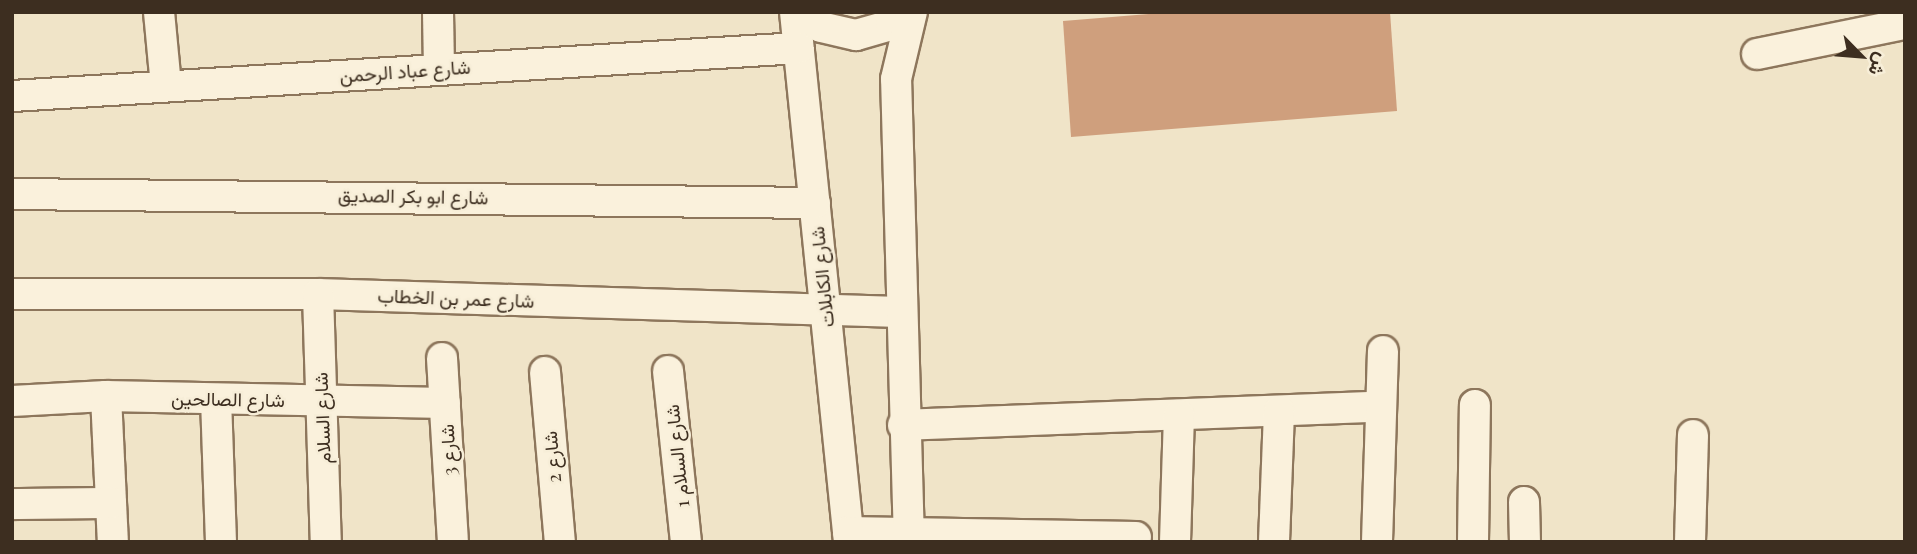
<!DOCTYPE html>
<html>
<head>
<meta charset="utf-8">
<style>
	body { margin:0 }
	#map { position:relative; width:1917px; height:554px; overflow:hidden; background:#f0e4c8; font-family:"Playfair Display",Vazirmatn,serif }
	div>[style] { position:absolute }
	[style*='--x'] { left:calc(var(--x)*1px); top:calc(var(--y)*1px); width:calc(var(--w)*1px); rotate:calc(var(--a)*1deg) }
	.building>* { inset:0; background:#cf9f7d }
	.roads { filter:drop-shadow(2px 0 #8d765c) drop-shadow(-2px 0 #8d765c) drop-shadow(0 2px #8d765c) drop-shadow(0 -2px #8d765c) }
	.minor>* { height:30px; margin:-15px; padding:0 15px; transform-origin:15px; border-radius:15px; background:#faf1dc }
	span { translate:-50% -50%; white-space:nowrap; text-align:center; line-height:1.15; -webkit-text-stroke:5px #f7eed8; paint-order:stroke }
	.street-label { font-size:19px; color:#3d2e20 }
	.frame { position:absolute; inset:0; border:14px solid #3d2e20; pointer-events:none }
	.north { position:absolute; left:1826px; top:21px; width:70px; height:70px; -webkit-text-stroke:5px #f7eed8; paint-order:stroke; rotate:115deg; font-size:19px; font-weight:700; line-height:28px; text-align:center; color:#3d2e20 }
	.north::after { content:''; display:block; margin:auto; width:24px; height:32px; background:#3d2e20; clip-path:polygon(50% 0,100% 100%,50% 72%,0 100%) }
</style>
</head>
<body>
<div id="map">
	<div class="building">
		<div style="clip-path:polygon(1173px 12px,1390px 12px,1397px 111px,1071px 137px,1063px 21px)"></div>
	</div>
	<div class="roads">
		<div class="minor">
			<div style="--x:159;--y:12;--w:74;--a:84.6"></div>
			<div style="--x:438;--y:12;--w:57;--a:89"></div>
			<div style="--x:795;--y:12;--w:533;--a:84.18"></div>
			<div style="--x:802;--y:12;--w:24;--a:38"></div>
			<div style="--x:821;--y:27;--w:36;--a:13"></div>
			<div style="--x:856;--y:35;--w:36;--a:-16"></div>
			<div style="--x:891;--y:25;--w:21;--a:-37"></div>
			<div style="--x:1757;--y:54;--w:151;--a:-11.5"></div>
			<div style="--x:12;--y:96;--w:788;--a:-3.49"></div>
			<div style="--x:12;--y:194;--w:803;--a:0.64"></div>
			<div style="--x:12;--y:294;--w:306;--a:0"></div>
			<div style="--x:318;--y:294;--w:582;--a:1.77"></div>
			<div style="--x:318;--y:294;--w:248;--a:88.2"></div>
			<div style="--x:442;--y:358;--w:184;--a:86.6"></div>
			<div style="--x:668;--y:371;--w:172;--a:84"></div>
			<div style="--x:545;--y:372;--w:171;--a:85"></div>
			<div style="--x:106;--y:396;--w:146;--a:87.3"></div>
			<div style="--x:216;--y:399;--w:143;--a:88"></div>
			<div style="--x:12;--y:401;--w:94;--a:-3"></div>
			<div style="--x:106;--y:396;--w:339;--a:1.2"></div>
			<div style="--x:903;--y:425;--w:477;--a:-2.2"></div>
			<div style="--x:1524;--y:502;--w:40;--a:88.6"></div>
			<div style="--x:12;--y:504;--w:99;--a:-0.6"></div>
			<div style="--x:848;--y:532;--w:288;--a:1"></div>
			<div style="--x:909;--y:542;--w:463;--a:-91.6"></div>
			<div style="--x:896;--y:79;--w:69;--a:-76.6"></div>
			<div style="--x:1175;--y:542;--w:127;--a:-88.2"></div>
			<div style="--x:1274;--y:542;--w:131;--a:-87.8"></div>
			<div style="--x:1377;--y:542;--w:191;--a:-88.2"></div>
			<div style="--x:1473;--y:542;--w:137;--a:-89.2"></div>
			<div style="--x:1690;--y:542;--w:107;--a:-88.4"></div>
		</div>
	</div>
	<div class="street-label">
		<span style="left:405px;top:71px;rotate:-4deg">شارع عباد الرحمن</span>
		<span style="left:413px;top:196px;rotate:1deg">شارع ابو بكر الصديق</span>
		<span style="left:822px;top:277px;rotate:-96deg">شارع الكابلات</span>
		<span style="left:456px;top:298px;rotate:2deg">شارع عمر بن الخطاب</span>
		<span style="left:228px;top:399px;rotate:1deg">شارع الصالحين</span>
		<span style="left:322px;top:418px;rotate:-92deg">شارع السلام</span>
		<span style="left:448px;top:450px;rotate:-93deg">شارع 3</span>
		<span style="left:677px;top:456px;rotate:-96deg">شارع السلام 1</span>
		<span style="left:552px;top:457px;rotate:-95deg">شارع 2</span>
	</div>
	<div class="frame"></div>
	<div class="north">ش</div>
</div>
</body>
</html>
